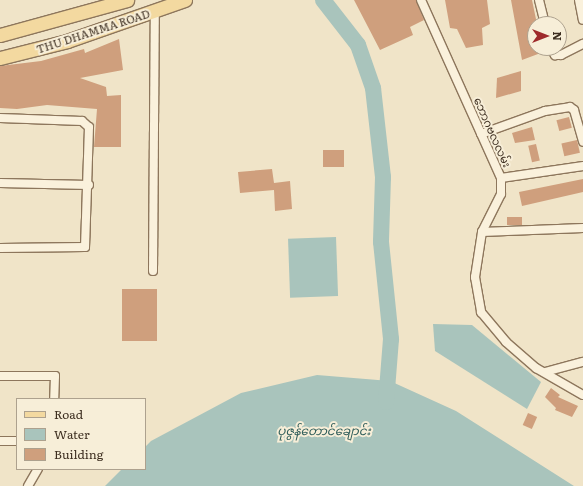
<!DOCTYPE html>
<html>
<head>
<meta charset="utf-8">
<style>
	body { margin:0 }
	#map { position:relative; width:583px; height:486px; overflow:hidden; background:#f0e4c8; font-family:Literata,"Noto Sans Myanmar",serif }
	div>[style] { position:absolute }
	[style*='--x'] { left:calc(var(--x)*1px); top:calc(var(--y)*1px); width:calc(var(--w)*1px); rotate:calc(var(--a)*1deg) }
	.water>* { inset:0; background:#a9c4bc; transform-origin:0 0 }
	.river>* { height:16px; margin:-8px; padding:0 8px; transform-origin:8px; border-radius:8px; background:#a9c4bc }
	.building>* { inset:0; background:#cf9f7d; transform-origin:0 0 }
	.roads { filter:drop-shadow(1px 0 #8d765c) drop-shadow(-1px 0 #8d765c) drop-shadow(0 1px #8d765c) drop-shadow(0 -1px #8d765c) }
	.minor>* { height:8px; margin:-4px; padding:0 4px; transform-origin:4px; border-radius:4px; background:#faf1dc }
	.primary>* { height:13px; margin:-6.5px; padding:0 6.5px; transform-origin:6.5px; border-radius:6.5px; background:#f3d9a0 }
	span { translate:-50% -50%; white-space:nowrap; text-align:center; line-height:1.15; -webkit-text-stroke:4px #f7eed8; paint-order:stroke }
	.street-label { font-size:11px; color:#3d2e20 }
	.water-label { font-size:12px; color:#2f5d5a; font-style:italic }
	.legend { position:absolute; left:16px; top:398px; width:130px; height:72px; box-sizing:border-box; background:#f7eed8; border:1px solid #ada18e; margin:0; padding:5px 7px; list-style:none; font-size:12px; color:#3d2e20 }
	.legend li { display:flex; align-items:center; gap:8px; height:20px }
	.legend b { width:20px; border:1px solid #ada18e }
	.north { position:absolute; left:527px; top:16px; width:40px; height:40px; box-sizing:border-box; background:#f7eed8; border:1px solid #ada18e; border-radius:50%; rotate:90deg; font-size:11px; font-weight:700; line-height:16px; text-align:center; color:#3d2e20 }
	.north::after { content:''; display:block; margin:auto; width:14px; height:18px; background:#9e2a2b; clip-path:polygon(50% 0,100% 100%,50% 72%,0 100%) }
</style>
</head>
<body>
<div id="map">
	<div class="water">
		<div style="left:336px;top:237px;width:59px;height:48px;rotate:88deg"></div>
		<div style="clip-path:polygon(433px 324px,472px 325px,541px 382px,527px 409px,435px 351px)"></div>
		<div style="clip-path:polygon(317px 375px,390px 381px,456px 411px,574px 486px,105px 486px,122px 469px,145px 469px,145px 447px,151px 441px,241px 393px)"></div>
	</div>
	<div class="river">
		<div style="--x:323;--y:0;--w:57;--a:52.1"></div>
		<div style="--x:358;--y:45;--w:46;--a:70.8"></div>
		<div style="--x:373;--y:88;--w:90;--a:83.6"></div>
		<div style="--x:383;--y:177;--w:65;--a:91.8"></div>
		<div style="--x:381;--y:242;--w:98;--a:84.1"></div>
		<div style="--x:391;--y:339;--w:63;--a:94.5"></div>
	</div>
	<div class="building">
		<div style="clip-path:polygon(354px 0,416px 0,424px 20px,410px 27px,413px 35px,380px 50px)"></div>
		<div style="clip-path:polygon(445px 0,487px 0,490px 24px,482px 28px,483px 45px,466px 48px,457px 29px,450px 28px)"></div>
		<div style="clip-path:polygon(511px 0,532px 0,537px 24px,535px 48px,545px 48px,546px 51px,522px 60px)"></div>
		<div style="clip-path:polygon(119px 39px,123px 70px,80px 78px,106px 87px,107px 96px,121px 95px,121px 147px,94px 147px,97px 109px,47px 105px,17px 109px,0 108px,0 66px,41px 61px,84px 49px,85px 53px)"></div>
		<div style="clip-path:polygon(521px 71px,521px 91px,496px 98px,497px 78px)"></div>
		<div style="left:569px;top:117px;width:11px;height:13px;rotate:75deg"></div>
		<div style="clip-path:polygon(532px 127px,535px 140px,515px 143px,512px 133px)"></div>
		<div style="left:577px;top:140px;width:13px;height:16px;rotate:77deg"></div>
		<div style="left:536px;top:144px;width:17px;height:8px;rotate:77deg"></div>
		<div style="left:344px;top:150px;width:17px;height:21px;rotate:90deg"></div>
		<div style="clip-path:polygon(272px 169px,274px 183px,290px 181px,292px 209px,275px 211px,274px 190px,240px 193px,238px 172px)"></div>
		<div style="clip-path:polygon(583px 179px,583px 192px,522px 206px,519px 192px)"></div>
		<div style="left:522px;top:217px;width:8px;height:15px;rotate:90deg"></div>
		<div style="left:122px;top:289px;width:35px;height:52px"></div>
		<div style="clip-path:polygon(551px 388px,560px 395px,558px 397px,578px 406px,572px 417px,555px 410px,556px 408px,545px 397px)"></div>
		<div style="left:528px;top:413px;width:10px;height:13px;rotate:24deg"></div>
	</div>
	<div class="roads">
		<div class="minor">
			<div style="--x:421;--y:0;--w:195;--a:65.8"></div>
			<div style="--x:501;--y:178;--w:16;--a:90"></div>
			<div style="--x:501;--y:194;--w:42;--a:116.6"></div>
			<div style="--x:482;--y:232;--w:46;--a:98.8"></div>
			<div style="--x:475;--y:277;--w:36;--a:80"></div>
			<div style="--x:481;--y:312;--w:39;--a:50"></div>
			<div style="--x:506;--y:342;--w:40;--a:41"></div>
			<div style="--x:536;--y:368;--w:54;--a:29.9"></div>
			<div style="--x:539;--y:0;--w:25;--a:76"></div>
			<div style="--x:579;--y:0;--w:20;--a:79"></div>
			<div style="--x:550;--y:48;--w:9;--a:54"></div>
			<div style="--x:555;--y:55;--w:6;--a:0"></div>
			<div style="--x:561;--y:55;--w:25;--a:-27"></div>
			<div style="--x:0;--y:118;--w:82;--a:2.1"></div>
			<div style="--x:82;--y:121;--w:9;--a:41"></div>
			<div style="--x:89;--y:127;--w:120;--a:91.9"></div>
			<div style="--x:85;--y:247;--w:85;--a:179.3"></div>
			<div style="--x:481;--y:134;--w:68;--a:-19.8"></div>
			<div style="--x:545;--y:111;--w:25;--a:-9"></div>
			<div style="--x:570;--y:107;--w:5;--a:37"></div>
			<div style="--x:574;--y:110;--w:33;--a:74"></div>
			<div style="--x:501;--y:178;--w:83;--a:-8.3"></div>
			<div style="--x:0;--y:183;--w:89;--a:1.3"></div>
			<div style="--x:482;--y:232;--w:101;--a:-2.3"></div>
			<div style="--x:153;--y:271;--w:260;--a:-89.6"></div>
			<div style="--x:545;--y:372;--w:39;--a:-15"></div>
			<div style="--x:0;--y:376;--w:55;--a:0"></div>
			<div style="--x:55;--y:376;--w:23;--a:92"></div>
			<div style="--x:0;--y:441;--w:17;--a:0"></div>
			<div style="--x:28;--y:486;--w:20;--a:-60"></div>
		</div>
		<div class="primary">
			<div style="--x:0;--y:35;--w:132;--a:-15.4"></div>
			<div style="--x:0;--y:58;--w:69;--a:-14.2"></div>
			<div style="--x:67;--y:41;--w:125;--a:-19.2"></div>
		</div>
	</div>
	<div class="street-label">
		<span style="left:93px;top:31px;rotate:-18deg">THU DHAMMA ROAD</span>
		<span style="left:493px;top:132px;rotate:66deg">ဘောဂဗလလမ်း</span>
	</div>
	<div class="water-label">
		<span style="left:324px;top:431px">ပုဇွန်တောင်ချောင်း</span>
	</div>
	<ul class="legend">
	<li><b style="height:5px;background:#f3d9a0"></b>Road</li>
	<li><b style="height:11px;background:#a9c4bc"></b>Water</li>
	<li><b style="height:11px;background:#cf9f7d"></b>Building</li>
	</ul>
	<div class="north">N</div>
</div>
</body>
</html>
